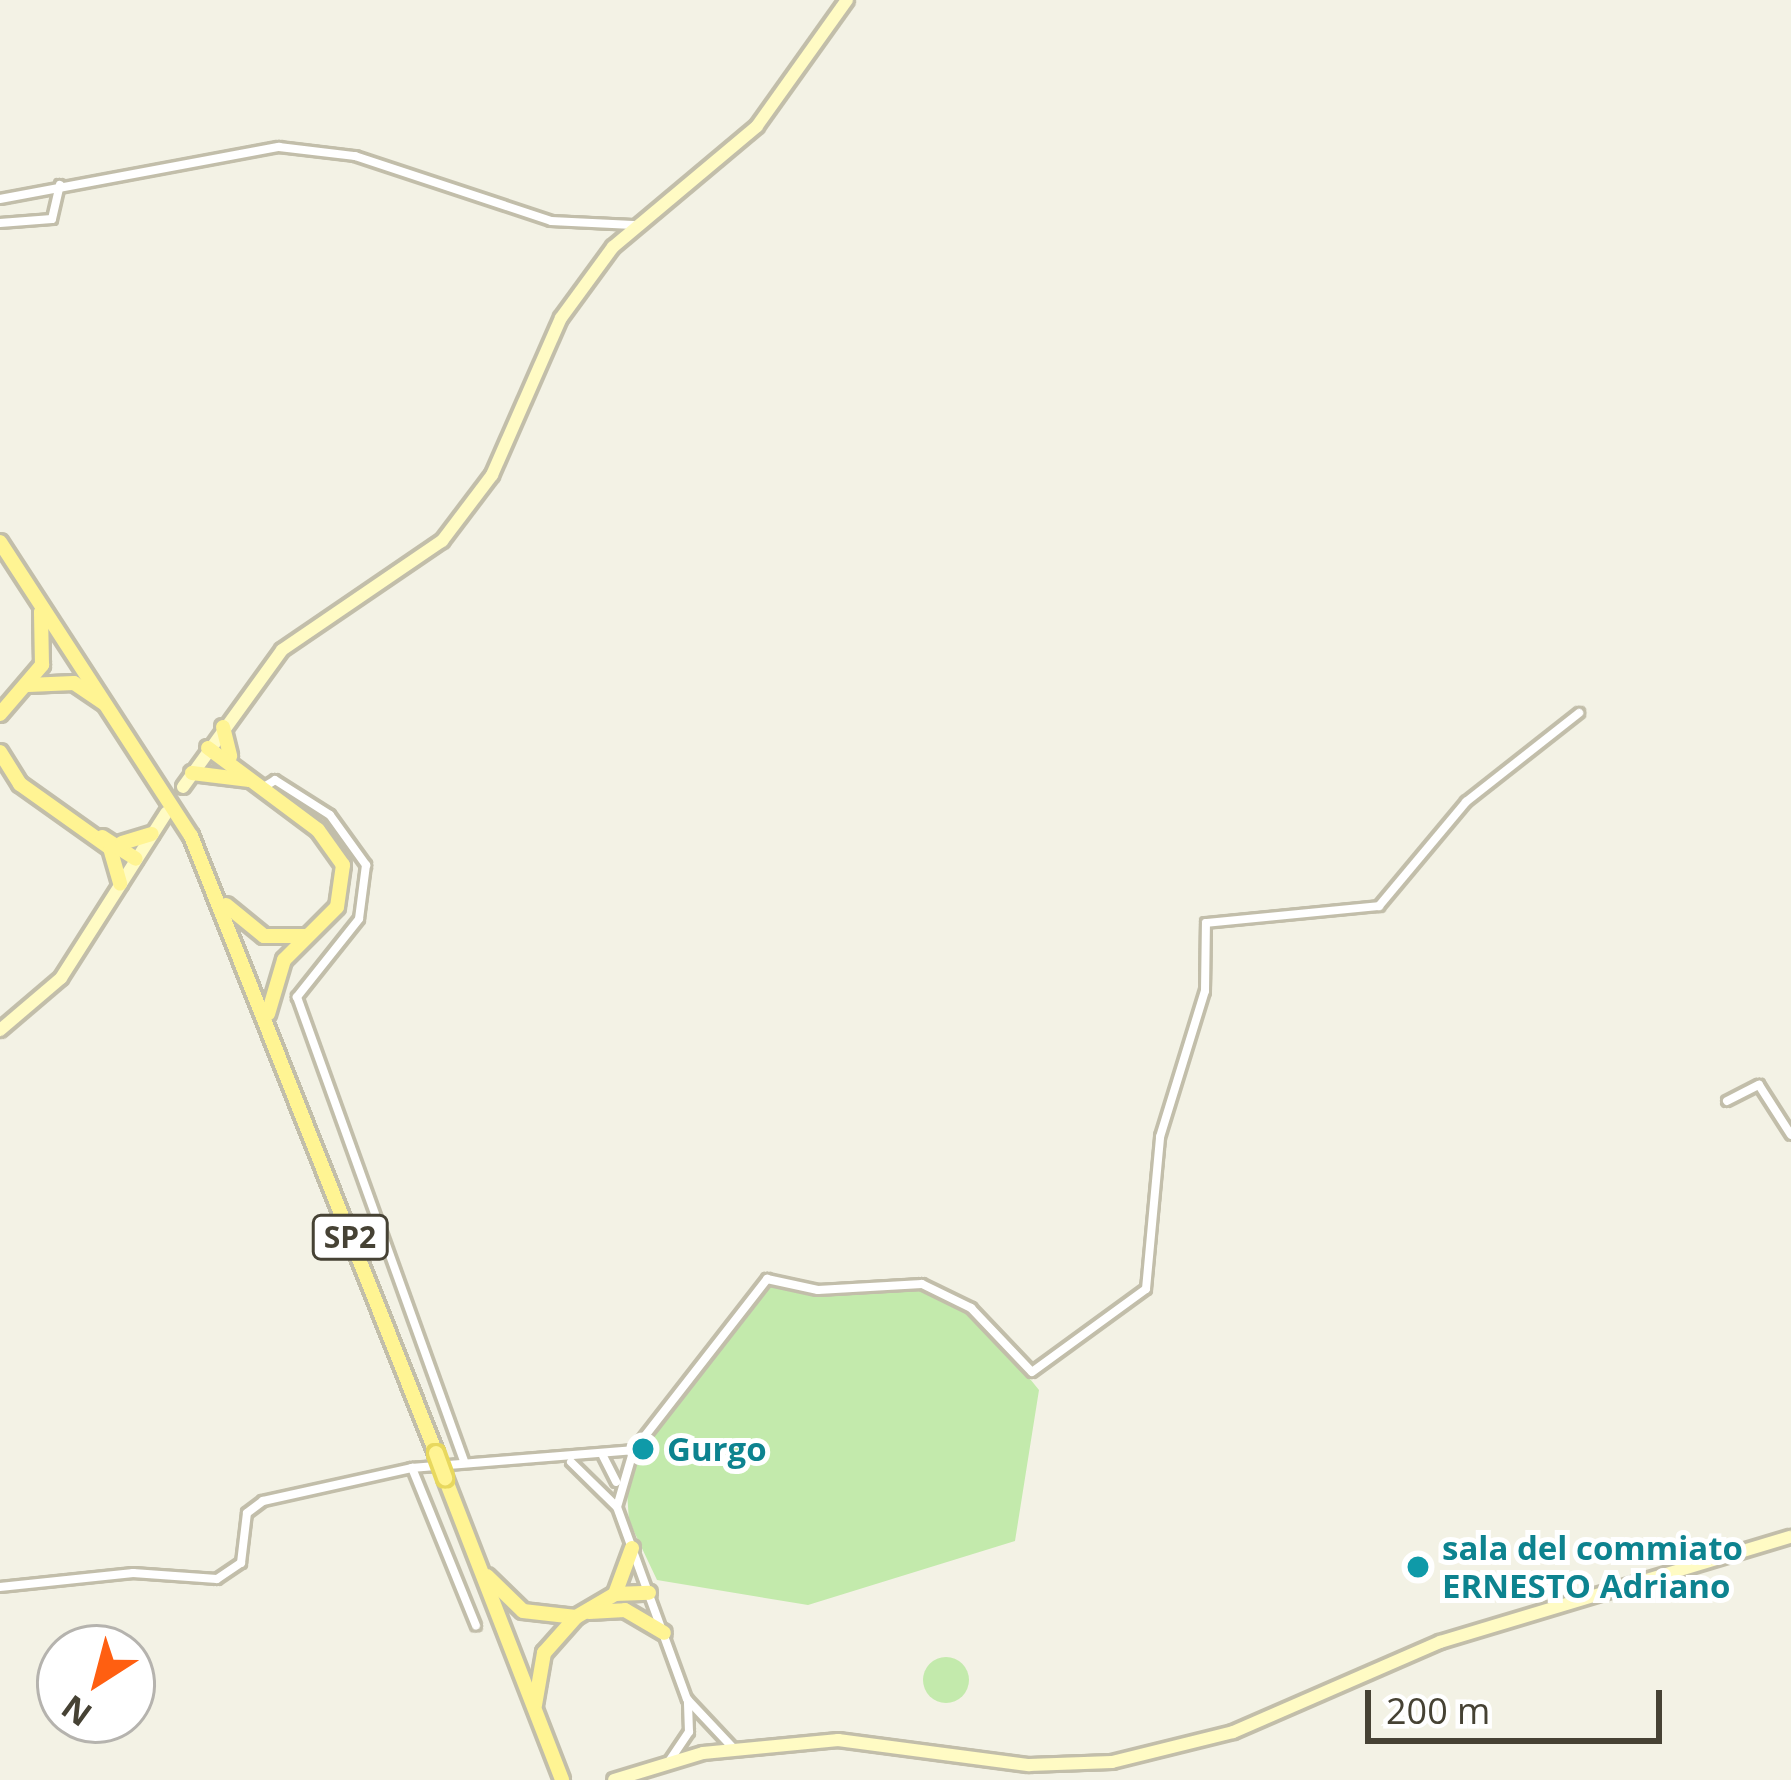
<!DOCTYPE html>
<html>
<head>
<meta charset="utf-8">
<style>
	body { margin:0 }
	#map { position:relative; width:1791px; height:1780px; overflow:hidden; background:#f3f2e5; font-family:"Open Sans",sans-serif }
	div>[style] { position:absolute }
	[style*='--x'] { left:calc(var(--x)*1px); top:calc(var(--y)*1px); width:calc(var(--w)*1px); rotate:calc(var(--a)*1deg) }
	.green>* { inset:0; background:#c3eaac }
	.round { border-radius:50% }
	.roads { filter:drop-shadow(3px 0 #c2beaa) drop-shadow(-3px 0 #c2beaa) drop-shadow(0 3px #c2beaa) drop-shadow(0 -3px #c2beaa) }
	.street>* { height:8px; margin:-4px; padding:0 4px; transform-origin:4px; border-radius:4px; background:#fff }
	.secondary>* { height:12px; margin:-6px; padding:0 6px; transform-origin:6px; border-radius:6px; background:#fffbc4 }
	.primary>* { height:14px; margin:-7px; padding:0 7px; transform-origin:7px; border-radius:7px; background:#fff493 }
	.bridges { filter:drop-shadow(3px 0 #e8d85e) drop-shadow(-3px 0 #e8d85e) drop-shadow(0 3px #e8d85e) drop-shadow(0 -3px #e8d85e) }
	.primary-bridge>* { height:14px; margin:-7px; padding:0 7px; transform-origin:7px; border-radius:7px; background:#fff493 }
	.dots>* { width:33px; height:33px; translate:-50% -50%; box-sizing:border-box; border:6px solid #fff; border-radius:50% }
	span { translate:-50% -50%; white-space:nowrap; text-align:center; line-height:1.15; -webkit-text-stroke:10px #fff; paint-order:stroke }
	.shield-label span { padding:3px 9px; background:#fff; border:3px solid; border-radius:9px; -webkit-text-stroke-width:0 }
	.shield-label { font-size:30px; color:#464234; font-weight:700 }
	.culture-label { font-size:33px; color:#0d838f; font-weight:700 }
	.left { translate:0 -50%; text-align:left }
	.north { position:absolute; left:36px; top:1624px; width:120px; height:120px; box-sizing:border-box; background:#fff; border:3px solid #b5b3ae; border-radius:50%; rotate:216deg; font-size:33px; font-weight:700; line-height:48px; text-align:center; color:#464234 }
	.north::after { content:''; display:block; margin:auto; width:42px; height:54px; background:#ff5f11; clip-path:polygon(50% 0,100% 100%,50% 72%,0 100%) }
	.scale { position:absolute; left:1365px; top:1690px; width:297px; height:54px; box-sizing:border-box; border:6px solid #464234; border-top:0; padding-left:15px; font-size:36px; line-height:42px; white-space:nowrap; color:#464234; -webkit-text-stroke:9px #fff; paint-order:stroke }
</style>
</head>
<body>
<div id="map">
	<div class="green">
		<div style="clip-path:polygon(768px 1283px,820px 1295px,919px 1286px,987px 1326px,1039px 1390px,1015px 1541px,808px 1605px,657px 1580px,629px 1521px,626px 1477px,710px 1347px)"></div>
		<div class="round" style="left:923px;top:1657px;width:46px;height:46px"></div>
	</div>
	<div class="roads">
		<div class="street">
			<div style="--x:0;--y:199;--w:284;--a:-10.6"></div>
			<div style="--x:279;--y:147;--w:77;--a:6.8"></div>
			<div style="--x:355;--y:156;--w:206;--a:18.3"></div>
			<div style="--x:551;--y:221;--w:82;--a:2.8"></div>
			<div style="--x:0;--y:223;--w:52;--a:-4.4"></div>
			<div style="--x:52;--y:219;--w:35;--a:-77"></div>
			<div style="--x:264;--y:787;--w:13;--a:-32"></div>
			<div style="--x:275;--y:780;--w:65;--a:32.5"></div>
			<div style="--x:330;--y:815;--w:62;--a:54.2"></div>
			<div style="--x:366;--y:865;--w:54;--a:97.4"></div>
			<div style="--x:359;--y:919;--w:100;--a:128.5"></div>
			<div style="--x:297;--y:997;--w:495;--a:70.2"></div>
			<div style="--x:1727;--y:1101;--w:36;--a:-27"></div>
			<div style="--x:1759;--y:1085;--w:59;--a:57.4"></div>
			<div style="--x:633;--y:1452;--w:57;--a:106.2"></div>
			<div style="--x:617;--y:1507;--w:204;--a:70"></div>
			<div style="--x:687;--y:1699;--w:67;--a:46.8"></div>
			<div style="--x:603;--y:1456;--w:29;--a:63"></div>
			<div style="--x:571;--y:1462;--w:63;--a:44.4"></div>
			<div style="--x:412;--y:1468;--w:170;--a:67.9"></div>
			<div style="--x:0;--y:1587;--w:134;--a:-6"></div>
			<div style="--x:133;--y:1573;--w:84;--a:4.1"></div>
			<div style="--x:217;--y:1579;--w:29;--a:-34"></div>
			<div style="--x:241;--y:1563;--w:50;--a:-83.2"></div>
			<div style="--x:247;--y:1513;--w:20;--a:-37"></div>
			<div style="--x:263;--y:1501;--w:153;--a:-12.5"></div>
			<div style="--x:412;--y:1468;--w:223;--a:-4.6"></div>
			<div style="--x:634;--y:1450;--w:217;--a:-52.1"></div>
			<div style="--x:767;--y:1279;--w:52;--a:12.2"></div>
			<div style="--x:818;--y:1290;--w:104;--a:-3.3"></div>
			<div style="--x:922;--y:1284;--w:55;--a:26.1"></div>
			<div style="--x:971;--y:1308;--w:88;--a:46.4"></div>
			<div style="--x:1032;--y:1372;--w:141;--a:-36.1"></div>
			<div style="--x:1146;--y:1289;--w:153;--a:-84.7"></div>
			<div style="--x:1160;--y:1137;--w:153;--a:-72.9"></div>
			<div style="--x:1205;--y:991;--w:68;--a:-89.2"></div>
			<div style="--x:1206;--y:923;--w:174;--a:-5.6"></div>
			<div style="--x:1379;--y:906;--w:136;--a:-50.1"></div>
			<div style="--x:1466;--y:802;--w:144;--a:-38.2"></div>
			<div style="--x:670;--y:1760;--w:34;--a:-56"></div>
			<div style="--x:689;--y:1732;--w:32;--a:-92"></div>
		</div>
		<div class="secondary">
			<div style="--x:183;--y:787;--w:169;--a:-54.1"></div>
			<div style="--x:282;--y:650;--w:194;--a:-34.3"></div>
			<div style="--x:442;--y:541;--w:83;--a:-52.9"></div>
			<div style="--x:492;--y:475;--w:171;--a:-66.3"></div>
			<div style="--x:561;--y:318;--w:88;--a:-53.8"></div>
			<div style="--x:613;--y:247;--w:188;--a:-40"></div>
			<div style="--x:757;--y:126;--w:155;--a:-54.5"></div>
			<div style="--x:0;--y:1030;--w:80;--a:-40.4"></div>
			<div style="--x:61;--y:978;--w:196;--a:-57.5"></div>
			<div style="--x:614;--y:1780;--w:93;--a:-16.9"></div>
			<div style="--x:703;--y:1753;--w:136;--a:-5.5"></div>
			<div style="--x:838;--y:1740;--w:193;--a:7.5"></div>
			<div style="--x:1029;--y:1765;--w:83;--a:-2.1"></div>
			<div style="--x:1112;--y:1762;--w:125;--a:-13.9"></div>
			<div style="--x:1233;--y:1732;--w:226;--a:-23.5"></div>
			<div style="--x:1440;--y:1642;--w:366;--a:-16.7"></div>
		</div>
		<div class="primary">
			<div style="--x:0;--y:542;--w:351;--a:57"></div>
			<div style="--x:191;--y:836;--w:664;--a:68.34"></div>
			<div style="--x:28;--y:685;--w:46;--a:-2.5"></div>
			<div style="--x:74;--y:683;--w:36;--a:34"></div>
			<div style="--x:0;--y:714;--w:65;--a:-49.4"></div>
			<div style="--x:42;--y:665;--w:53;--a:-91.1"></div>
			<div style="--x:223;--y:727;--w:30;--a:76"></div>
			<div style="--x:208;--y:748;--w:137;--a:36.7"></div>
			<div style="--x:318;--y:830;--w:43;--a:54.5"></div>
			<div style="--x:343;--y:865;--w:42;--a:98.1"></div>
			<div style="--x:337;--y:907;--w:75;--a:135"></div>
			<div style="--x:284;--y:960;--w:56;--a:106.5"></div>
			<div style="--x:0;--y:752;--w:38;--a:58"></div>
			<div style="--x:20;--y:784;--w:110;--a:35.4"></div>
			<div style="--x:110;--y:848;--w:37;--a:74"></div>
			<div style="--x:192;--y:773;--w:56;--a:7.1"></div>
			<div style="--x:102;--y:837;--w:40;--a:32.9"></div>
			<div style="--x:122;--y:843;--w:31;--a:-17"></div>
			<div style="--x:226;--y:905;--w:49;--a:39.2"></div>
			<div style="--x:264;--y:936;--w:41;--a:0"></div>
			<div style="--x:445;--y:1478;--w:324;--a:68.8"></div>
			<div style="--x:487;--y:1576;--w:50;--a:44.2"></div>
			<div style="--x:523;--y:1611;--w:53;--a:6.5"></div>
			<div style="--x:576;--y:1617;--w:45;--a:-30.5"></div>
			<div style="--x:615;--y:1594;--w:49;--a:-69.7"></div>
			<div style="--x:615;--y:1594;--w:34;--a:-2"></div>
			<div style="--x:589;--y:1612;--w:36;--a:-3"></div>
			<div style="--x:625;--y:1610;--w:45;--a:30.5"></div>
			<div style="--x:535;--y:1705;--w:53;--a:-80.2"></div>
			<div style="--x:544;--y:1653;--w:48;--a:-48.4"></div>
		</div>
	</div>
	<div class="bridges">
		<div class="primary-bridge">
			<div style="--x:436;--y:1453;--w:27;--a:70"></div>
		</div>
	</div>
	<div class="dots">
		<div style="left:643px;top:1449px;background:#0f9aa8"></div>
		<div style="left:1418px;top:1567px;background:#0f9aa8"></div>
	</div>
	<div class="shield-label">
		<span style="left:350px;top:1237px">SP2</span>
	</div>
	<div class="culture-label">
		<span class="left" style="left:667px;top:1449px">Gurgo</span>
		<span class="left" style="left:1442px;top:1567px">sala del commiato<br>ERNESTO Adriano</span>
	</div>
	<div class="north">N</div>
	<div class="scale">200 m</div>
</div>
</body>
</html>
